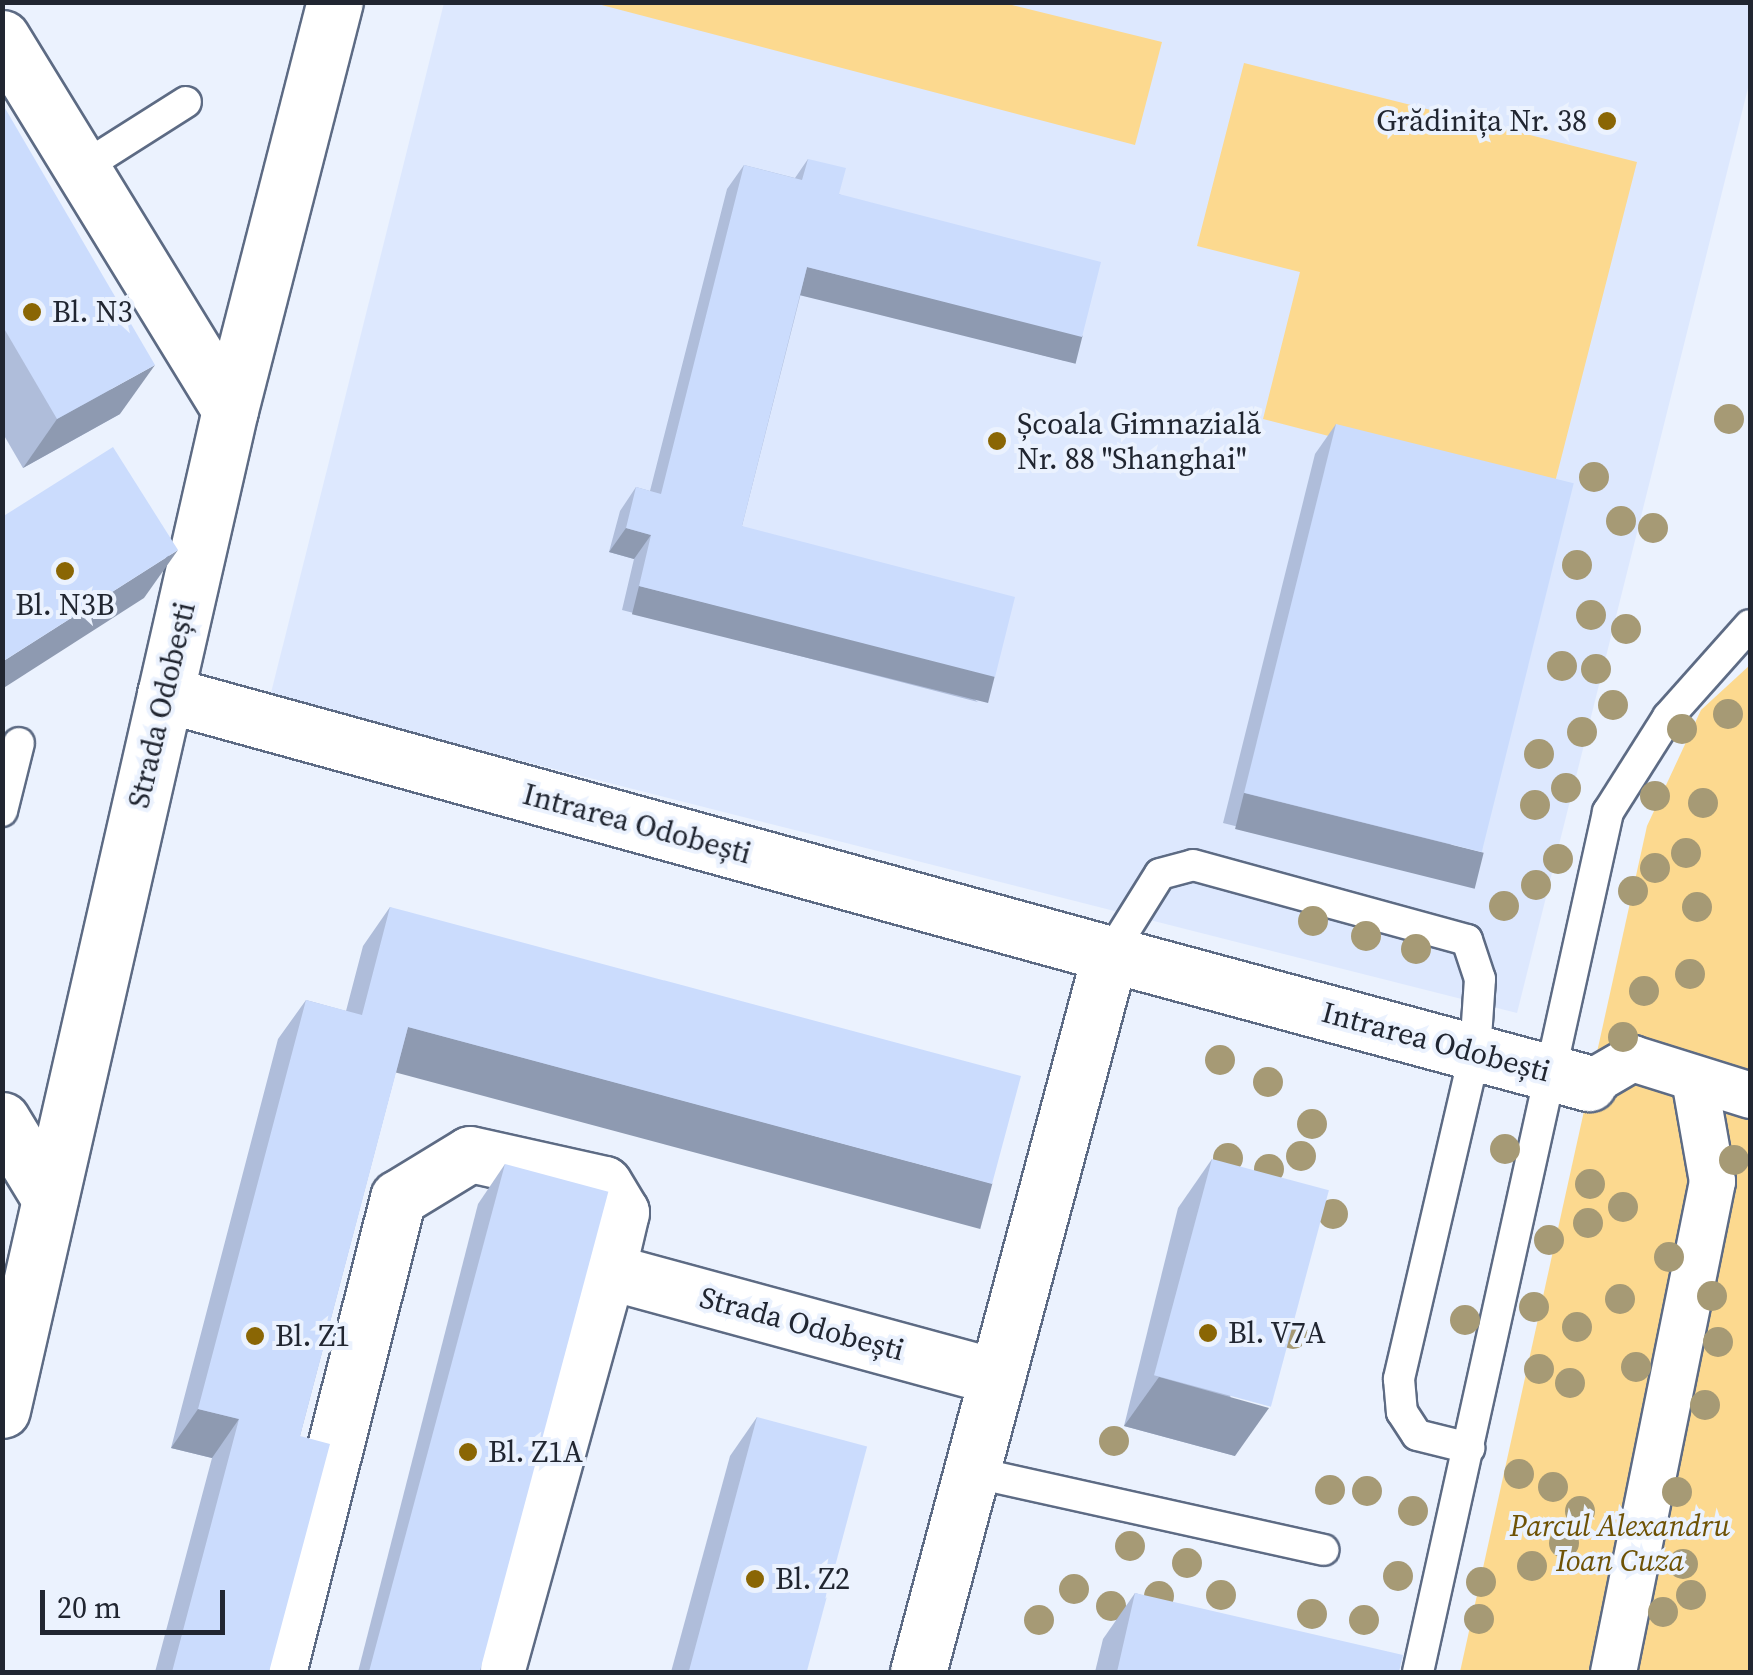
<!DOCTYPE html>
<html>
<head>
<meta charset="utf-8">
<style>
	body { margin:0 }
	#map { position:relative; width:1753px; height:1675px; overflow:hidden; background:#ebf2fe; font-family:"Source Serif 4",serif }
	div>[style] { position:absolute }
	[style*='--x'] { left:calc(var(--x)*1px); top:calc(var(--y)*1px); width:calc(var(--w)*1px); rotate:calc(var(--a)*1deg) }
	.built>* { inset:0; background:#dde8fe }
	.green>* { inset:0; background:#fcd98f }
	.roads { filter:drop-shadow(2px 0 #5d6b84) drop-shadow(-2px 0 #5d6b84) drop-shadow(0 2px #5d6b84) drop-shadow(0 -2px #5d6b84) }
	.service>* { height:30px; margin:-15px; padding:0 15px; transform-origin:15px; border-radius:15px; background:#fff }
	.pedestrian>* { height:45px; margin:-22.5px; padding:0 22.5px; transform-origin:22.5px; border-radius:22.5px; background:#fff }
	.minor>* { height:55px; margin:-27.5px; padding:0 27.5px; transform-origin:27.5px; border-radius:27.5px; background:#fff }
	.trees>* { width:30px; height:30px; margin:-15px; border-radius:50%; background:#a69a75 }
	.wall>* { inset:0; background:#afbdda }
	.shaded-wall>* { inset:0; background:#8e9ab1; transform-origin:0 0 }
	.building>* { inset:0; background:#cbdcfd; transform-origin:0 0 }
	.dots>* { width:28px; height:28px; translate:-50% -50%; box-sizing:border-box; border:5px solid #ebf2fe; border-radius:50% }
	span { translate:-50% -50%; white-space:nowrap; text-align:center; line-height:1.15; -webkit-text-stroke:8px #ebf2fe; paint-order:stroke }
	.poi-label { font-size:30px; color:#212631 }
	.right { translate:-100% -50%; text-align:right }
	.left { translate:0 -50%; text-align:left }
	.street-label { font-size:30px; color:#212631 }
	.park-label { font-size:30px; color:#6e5205; font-style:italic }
	.frame { position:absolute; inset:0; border:5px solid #212631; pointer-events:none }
	.scale { position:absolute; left:40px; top:1590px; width:185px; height:45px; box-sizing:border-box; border:5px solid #212631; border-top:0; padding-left:12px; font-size:30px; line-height:35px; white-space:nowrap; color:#212631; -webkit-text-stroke:8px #ebf2fe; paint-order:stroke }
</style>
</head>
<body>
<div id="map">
	<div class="built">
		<div style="clip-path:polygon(444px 3px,1750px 3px,1750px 80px,1517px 1013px,270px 697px)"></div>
	</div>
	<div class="green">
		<div style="clip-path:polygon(594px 3px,1004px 3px,1162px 42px,1135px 145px)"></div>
		<div style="clip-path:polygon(1244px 63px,1637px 162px,1552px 494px,1263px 419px,1300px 272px,1197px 246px)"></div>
		<div style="clip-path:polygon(1750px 665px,1750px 1672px,1460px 1672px,1647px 826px,1701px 710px)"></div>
	</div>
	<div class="roads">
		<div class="service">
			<div style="--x:82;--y:168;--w:123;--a:-32.4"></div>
			<div style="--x:2;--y:811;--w:70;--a:-76"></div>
			<div style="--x:1110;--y:954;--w:94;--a:-58"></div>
			<div style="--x:1160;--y:874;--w:34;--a:-15"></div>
			<div style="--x:1193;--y:865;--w:284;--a:15.3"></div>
			<div style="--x:1467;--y:940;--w:41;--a:71.6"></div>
			<div style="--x:1480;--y:979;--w:73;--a:93.9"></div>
			<div style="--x:1475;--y:1052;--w:336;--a:103.1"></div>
			<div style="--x:1399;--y:1379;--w:33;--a:85"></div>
			<div style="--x:1402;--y:1412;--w:27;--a:57"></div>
			<div style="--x:1417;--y:1435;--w:54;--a:14"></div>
			<div style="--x:972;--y:1472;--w:360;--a:12.5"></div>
			<div style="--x:1418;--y:1672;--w:881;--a:-77.54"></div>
			<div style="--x:1608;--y:812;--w:112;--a:-57.7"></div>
			<div style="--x:1668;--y:717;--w:123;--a:-48.3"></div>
		</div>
		<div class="pedestrian">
			<div style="--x:1589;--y:1083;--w:50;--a:-30.2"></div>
			<div style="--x:1632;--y:1058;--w:124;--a:17.4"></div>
			<div style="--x:1613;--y:1672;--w:501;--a:-78.6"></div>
			<div style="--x:1712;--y:1181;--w:104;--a:-100"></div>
		</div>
		<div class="minor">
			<div style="--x:2;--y:38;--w:436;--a:58.5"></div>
			<div style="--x:165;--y:694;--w:980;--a:15.38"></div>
			<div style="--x:1110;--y:954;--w:743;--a:104.97"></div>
			<div style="--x:1110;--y:954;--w:496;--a:15.1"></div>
			<div style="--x:2;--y:1120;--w:92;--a:58.7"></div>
			<div style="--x:2;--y:1410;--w:1026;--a:-77.16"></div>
			<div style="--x:230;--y:410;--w:421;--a:-75.6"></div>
			<div style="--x:278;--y:1672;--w:489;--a:-75.8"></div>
			<div style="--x:398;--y:1198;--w:84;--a:-31.4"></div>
			<div style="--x:470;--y:1154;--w:137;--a:12.6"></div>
			<div style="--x:604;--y:1184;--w:33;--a:59"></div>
			<div style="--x:621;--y:1212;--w:61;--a:103.3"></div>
			<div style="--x:496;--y:1672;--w:416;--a:-74.5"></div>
			<div style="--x:607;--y:1271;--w:404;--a:15.2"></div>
		</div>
	</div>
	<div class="trees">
		<div style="left:1729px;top:419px"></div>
		<div style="left:1594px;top:477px"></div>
		<div style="left:1621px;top:521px"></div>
		<div style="left:1653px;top:528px"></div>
		<div style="left:1577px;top:565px"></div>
		<div style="left:1591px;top:615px"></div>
		<div style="left:1626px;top:629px"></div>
		<div style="left:1562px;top:666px"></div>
		<div style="left:1596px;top:669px"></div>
		<div style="left:1613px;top:705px"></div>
		<div style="left:1728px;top:714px"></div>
		<div style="left:1682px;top:729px"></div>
		<div style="left:1582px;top:732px"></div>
		<div style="left:1539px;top:754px"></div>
		<div style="left:1566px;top:788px"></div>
		<div style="left:1655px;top:796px"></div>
		<div style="left:1703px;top:803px"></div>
		<div style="left:1535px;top:805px"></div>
		<div style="left:1686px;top:853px"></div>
		<div style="left:1558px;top:859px"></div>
		<div style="left:1655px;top:868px"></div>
		<div style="left:1536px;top:885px"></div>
		<div style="left:1633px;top:891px"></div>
		<div style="left:1504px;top:906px"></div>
		<div style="left:1697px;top:907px"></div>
		<div style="left:1313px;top:921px"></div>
		<div style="left:1366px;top:936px"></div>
		<div style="left:1416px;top:949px"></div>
		<div style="left:1690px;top:974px"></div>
		<div style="left:1644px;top:991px"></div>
		<div style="left:1623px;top:1037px"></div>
		<div style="left:1220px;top:1060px"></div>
		<div style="left:1268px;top:1082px"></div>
		<div style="left:1312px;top:1124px"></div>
		<div style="left:1505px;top:1149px"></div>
		<div style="left:1301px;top:1156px"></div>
		<div style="left:1228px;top:1158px"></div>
		<div style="left:1734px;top:1160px"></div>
		<div style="left:1269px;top:1169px"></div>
		<div style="left:1590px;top:1184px"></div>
		<div style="left:1623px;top:1207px"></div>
		<div style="left:1333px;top:1214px"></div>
		<div style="left:1588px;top:1223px"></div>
		<div style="left:1549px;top:1240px"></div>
		<div style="left:1669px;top:1257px"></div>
		<div style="left:1712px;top:1296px"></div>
		<div style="left:1620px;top:1299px"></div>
		<div style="left:1534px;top:1307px"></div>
		<div style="left:1465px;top:1320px"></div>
		<div style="left:1577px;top:1327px"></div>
		<div style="left:1293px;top:1334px"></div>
		<div style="left:1718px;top:1342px"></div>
		<div style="left:1636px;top:1367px"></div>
		<div style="left:1539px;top:1369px"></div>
		<div style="left:1570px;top:1383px"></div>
		<div style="left:1705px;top:1405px"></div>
		<div style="left:1114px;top:1441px"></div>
		<div style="left:1519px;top:1474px"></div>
		<div style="left:1553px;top:1487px"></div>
		<div style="left:1330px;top:1490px"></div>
		<div style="left:1367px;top:1491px"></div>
		<div style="left:1677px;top:1492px"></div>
		<div style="left:1413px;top:1511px"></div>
		<div style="left:1580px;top:1511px"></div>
		<div style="left:1564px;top:1543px"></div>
		<div style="left:1130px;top:1546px"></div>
		<div style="left:1187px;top:1563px"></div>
		<div style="left:1683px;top:1564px"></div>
		<div style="left:1532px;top:1566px"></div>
		<div style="left:1398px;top:1576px"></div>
		<div style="left:1481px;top:1582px"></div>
		<div style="left:1074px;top:1589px"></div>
		<div style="left:1221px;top:1595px"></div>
		<div style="left:1691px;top:1595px"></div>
		<div style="left:1159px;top:1596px"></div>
		<div style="left:1111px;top:1606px"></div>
		<div style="left:1663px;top:1612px"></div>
		<div style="left:1312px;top:1614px"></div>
		<div style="left:1479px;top:1619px"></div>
		<div style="left:1039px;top:1620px"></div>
		<div style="left:1364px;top:1620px"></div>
	</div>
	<div class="wall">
		<div style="clip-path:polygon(2px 103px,120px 414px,23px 468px,2px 432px)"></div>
		<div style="clip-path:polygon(808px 159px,839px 194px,1082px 337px,1065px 361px,801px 293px,742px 526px,978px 702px,622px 610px,634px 559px,609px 552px,620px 511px,636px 487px,650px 491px,727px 189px,744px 165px,795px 178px)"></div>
		<div style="clip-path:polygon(1336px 424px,1462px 883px,1223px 823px,1315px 454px)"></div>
		<div style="clip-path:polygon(390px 907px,965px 1224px,396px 1071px,300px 1436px,269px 1672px,155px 1672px,212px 1458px,171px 1448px,278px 1039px,306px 1000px,346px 1011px,363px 946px)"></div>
		<div style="clip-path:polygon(1212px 1159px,1235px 1456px,1124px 1426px,1178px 1208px)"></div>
		<div style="clip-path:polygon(505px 1164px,481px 1672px,358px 1672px,478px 1204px)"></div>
		<div style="clip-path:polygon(757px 1417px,805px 1672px,671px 1672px,730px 1456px)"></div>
		<div style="clip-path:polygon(1135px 1593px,1399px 1672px,1095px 1672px,1103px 1639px)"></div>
	</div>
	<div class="shaded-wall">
		<div style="left:807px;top:267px;width:284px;height:29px;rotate:14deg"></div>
		<div style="clip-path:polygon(155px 365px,120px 414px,23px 468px,57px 419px)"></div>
		<div style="clip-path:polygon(626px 528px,651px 535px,634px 559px,609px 552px)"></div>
		<div style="clip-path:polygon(178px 550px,144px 598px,2px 689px,2px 662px)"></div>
		<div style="left:639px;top:586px;width:367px;height:29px;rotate:14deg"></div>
		<div style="left:1244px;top:793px;width:247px;height:37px;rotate:14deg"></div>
		<div style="left:408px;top:1027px;width:605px;height:47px;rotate:15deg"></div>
		<div style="clip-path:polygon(1159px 1377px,1269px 1408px,1235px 1456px,1124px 1426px)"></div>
		<div style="clip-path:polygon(198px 1409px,239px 1419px,212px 1458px,171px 1448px)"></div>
	</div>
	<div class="building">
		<div style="clip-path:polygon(2px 103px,155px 365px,57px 419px,2px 325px)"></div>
		<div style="clip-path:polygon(808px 159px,846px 168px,839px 194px,1101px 262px,1082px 337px,807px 267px,742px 526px,1015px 597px,995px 677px,639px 586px,651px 535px,626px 528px,636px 487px,661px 494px,744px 165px,802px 180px)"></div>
		<div style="left:1336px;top:424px;width:245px;height:380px;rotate:14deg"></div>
		<div style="clip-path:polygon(113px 447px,178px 550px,2px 662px,2px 517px)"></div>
		<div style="clip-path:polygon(390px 907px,1021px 1076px,992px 1184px,408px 1027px,300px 1436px,330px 1444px,269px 1672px,172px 1672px,239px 1419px,198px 1409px,306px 1000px,362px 1015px)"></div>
		<div style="left:1212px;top:1159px;width:121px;height:224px;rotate:15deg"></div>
		<div style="left:505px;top:1164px;width:107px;height:524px;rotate:15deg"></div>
		<div style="left:757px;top:1417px;width:114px;height:264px;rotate:15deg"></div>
		<div style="clip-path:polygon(1135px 1593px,1403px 1655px,1399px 1672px,1117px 1672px)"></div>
	</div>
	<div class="dots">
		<div style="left:1607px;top:121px;background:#8a6604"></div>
		<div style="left:32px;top:312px;background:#8a6604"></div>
		<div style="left:997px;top:441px;background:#8a6604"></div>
		<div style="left:65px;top:571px;background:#8a6604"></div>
		<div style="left:1208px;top:1333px;background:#8a6604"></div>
		<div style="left:255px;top:1336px;background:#8a6604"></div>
		<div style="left:468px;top:1452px;background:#8a6604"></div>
		<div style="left:755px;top:1579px;background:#8a6604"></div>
	</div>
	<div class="poi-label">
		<span class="right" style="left:1587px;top:121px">Grădinița Nr. 38</span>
		<span class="left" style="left:52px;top:312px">Bl. N3</span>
		<span class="left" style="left:1017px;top:441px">Școala Gimnazială<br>Nr. 88 "Shanghai"</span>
		<span style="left:65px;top:605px">Bl. N3B</span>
		<span class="left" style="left:1228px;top:1333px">Bl. V7A</span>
		<span class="left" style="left:275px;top:1336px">Bl. Z1</span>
		<span class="left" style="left:488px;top:1452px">Bl. Z1A</span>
		<span class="left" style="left:775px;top:1579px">Bl. Z2</span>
	</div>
	<div class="street-label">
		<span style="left:162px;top:705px;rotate:-77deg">Strada Odobești</span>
		<span style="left:637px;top:824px;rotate:15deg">Intrarea Odobești</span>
		<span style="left:1436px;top:1042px;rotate:15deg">Intrarea Odobești</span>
		<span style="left:802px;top:1324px;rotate:15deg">Strada Odobești</span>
	</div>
	<div class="park-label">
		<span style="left:1620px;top:1543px">Parcul Alexandru<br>Ioan Cuza</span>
	</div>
	<div class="frame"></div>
	<div class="scale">20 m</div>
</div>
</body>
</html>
